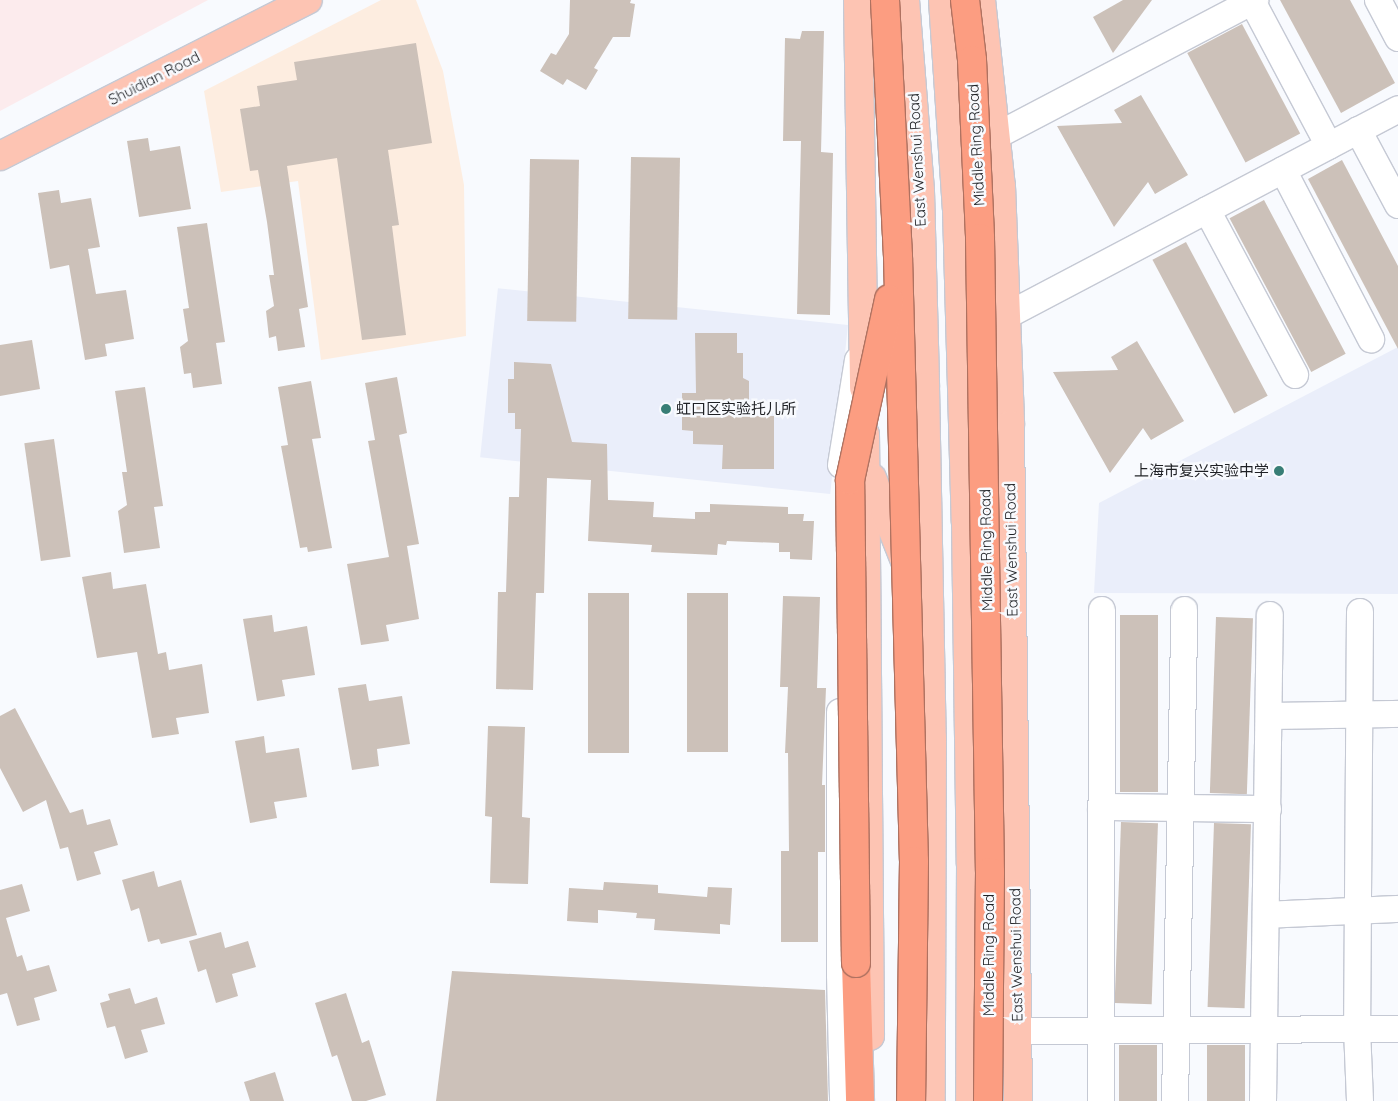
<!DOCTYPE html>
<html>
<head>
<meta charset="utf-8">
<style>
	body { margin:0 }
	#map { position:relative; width:1398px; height:1101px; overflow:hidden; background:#f8fafe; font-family:Quicksand,"Noto Sans SC",sans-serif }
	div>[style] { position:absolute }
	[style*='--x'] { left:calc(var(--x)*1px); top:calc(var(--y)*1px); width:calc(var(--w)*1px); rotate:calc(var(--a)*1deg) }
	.commercial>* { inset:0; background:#fdede0 }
	.industrial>* { inset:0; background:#fcebed }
	.built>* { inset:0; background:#eaeefa; transform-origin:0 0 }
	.building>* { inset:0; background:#ccc1b9; transform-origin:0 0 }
	.roads { filter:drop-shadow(1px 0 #c5c9d4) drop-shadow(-1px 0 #c5c9d4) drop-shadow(0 1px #c5c9d4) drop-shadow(0 -1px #c5c9d4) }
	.minor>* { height:26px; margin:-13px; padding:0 13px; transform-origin:13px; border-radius:13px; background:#fff }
	.major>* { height:28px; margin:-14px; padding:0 14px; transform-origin:14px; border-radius:14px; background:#fdc4b3 }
	.highway>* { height:28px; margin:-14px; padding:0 14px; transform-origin:14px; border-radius:14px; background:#fc9d81 }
	.bridges { filter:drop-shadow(1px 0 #af7261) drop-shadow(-1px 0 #af7261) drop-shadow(0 1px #af7261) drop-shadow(0 -1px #af7261) }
	.highway-bridge>* { height:28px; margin:-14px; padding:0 14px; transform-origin:14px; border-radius:14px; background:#fc9d81 }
	.dots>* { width:14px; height:14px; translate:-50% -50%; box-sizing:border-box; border:2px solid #f8fafe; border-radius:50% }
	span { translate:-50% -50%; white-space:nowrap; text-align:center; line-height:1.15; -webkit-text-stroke:5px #f8fafe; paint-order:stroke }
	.street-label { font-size:15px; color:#1f2125 }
	.poi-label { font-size:15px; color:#1f2125 }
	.left { translate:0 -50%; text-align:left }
	.right { translate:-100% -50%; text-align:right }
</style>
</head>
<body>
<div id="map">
	<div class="commercial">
		<div style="clip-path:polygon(381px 0,416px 0,443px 71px,464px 185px,466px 336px,321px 360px,298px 181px,221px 192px,204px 91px)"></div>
	</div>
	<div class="industrial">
		<div style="clip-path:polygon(0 0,208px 0,0 111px)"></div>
	</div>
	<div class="built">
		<div style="left:848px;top:325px;width:170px;height:352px;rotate:96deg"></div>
		<div style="clip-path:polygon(1398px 347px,1398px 594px,1094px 593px,1099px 503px)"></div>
	</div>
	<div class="building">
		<div style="clip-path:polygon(570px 0,631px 0,630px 3px,635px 4px,630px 37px,613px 37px,594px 68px,598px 70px,586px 90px,567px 79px,563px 85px,540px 71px,551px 53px,556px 55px,569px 34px)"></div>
		<div style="clip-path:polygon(1123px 0,1152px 0,1113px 53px,1093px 17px)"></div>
		<div style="clip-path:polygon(1280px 0,1350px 0,1395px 83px,1341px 113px)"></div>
		<div style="left:1242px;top:24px;width:124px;height:62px;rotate:62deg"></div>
		<div style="clip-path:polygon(802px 31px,824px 31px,821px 152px,833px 153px,830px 315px,797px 314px,801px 141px,783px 141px,785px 38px,800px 39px)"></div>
		<div style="clip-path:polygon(416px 43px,432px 143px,388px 150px,399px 225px,392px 226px,406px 335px,362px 340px,337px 158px,287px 166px,308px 307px,299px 309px,305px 347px,278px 351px,276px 336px,269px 338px,266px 311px,274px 306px,269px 275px,274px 275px,267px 222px,258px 170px,250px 171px,240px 109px,260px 106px,257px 86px,297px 80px,294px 62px)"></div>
		<div style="clip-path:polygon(1141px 95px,1188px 175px,1155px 194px,1148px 182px,1114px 227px,1057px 126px,1122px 123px,1114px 110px)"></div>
		<div style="clip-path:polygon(148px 138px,150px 151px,180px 146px,191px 209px,139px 217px,127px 141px)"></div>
		<div style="left:631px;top:157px;width:49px;height:162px;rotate:1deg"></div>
		<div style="left:530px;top:159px;width:49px;height:162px;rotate:1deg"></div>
		<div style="clip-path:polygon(1342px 160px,1398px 266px,1398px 349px,1308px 179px)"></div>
		<div style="clip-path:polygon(59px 190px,61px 203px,91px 198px,100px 247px,88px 249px,96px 294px,126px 290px,134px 339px,105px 344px,107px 356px,85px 360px,69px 265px,50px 269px,38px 193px)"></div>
		<div style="left:1264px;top:200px;width:174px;height:39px;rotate:62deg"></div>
		<div style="clip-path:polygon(207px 223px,225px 342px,216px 343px,222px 384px,193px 388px,191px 373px,184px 374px,180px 347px,188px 341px,183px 309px,189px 308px,177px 227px)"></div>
		<div style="left:1186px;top:242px;width:174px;height:38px;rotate:62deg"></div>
		<div style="clip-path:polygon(695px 333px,737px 333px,737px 353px,743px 353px,743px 378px,749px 381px,749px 416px,774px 416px,774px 469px,722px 469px,723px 445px,693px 444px,693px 431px,682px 430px,682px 393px,696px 393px)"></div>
		<div style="clip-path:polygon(32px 340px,40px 389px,0 396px,0 345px)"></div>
		<div style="clip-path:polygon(1137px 341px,1184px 421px,1151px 440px,1143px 428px,1110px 473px,1053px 372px,1118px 370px,1111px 357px)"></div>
		<div style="clip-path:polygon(514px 362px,551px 364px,572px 442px,607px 444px,608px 500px,654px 502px,653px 517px,695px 519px,695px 512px,710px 512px,710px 504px,788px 507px,788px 514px,804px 514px,803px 521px,814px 521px,812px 560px,790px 559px,790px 552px,779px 552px,779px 543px,727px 541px,726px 545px,718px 544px,717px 555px,651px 552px,652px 545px,588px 541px,591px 480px,547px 478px,544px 593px,536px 593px,533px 690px,496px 689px,498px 592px,506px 592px,509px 497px,519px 497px,521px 429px,515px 429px,515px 413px,508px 413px,508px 379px,514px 379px)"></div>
		<div style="clip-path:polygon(397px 377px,407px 433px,399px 435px,419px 544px,407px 546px,419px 619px,386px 625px,389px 641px,361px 645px,347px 564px,389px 557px,368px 441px,375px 440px,365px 383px)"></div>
		<div style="clip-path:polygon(311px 381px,321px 438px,312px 439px,332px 548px,308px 552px,307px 547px,300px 548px,281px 446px,288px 445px,278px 387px)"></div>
		<div style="clip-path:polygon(145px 387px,163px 506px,154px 507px,160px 548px,124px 553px,118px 511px,127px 505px,122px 472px,127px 472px,115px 391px)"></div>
		<div style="left:54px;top:439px;width:119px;height:30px;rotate:82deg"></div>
		<div style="clip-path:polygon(111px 572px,113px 589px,146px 584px,158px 654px,166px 652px,169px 670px,202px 664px,209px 713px,176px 718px,179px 734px,152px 738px,137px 652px,97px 658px,82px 577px)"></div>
		<div style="left:588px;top:593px;width:41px;height:160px"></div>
		<div style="left:687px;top:593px;width:41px;height:159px"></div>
		<div style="clip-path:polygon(783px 596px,820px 597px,817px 688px,826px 688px,822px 785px,825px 785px,825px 852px,818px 852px,818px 942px,781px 942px,781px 851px,789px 851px,788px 753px,785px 753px,788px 687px,780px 687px)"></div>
		<div style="clip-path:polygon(272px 615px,274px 632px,307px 626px,315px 675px,282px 680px,285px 696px,257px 701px,243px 619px)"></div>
		<div style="left:1120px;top:615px;width:38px;height:177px"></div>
		<div style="left:1216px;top:617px;width:37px;height:176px;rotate:2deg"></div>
		<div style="clip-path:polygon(366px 684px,369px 701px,402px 696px,410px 744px,377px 749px,379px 766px,352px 770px,338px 688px)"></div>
		<div style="clip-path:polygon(15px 708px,70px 813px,83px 809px,87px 825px,110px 819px,118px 845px,94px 852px,101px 874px,77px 881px,68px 847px,60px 849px,46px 800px,23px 812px,0 768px,0 716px)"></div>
		<div style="clip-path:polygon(488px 726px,525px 727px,522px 817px,530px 818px,528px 884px,490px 883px,492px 817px,485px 816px)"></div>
		<div style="clip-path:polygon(264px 736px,266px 753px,299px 748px,307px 797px,274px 802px,277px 818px,250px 823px,235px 741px)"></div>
		<div style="left:1121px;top:822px;width:37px;height:181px;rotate:2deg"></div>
		<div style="left:1214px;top:823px;width:37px;height:184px;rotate:2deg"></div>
		<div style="clip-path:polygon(154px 871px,158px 887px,181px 880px,197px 935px,161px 944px,159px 939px,148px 942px,139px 908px,131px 911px,122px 880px)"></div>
		<div style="clip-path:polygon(604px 882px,658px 885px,658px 893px,707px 897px,708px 887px,732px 888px,730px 925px,720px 924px,720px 934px,654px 930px,655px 919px,636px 918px,637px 913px,598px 910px,598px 923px,567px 921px,569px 888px,603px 890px)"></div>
		<div style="clip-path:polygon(22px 884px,30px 911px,6px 918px,17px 957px,22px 955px,27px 971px,49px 965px,57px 991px,34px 998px,40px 1020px,17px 1026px,7px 993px,0 995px,0 890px)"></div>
		<div style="clip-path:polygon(221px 932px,225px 948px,248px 941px,256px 967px,232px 974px,238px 996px,216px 1003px,206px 969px,198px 972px,189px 941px)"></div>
		<div style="clip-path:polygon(452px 971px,825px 990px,828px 1101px,436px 1101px)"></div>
		<div style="clip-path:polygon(130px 988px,135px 1004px,157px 997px,165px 1024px,141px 1030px,148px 1052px,125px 1059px,115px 1026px,107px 1028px,100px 1003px,110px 1000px,108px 994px)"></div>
		<div style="clip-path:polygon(346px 993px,362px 1043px,369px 1040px,386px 1095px,366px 1101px,352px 1101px,337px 1055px,332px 1057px,315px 1003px)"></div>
		<div style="left:1119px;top:1045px;width:38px;height:56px"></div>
		<div style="left:1207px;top:1045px;width:38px;height:56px"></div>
		<div style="clip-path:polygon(275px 1072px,284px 1101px,250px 1101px,244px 1082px)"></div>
	</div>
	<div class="roads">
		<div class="minor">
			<div style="--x:1378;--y:0;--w:43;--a:62.2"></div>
			<div style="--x:1252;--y:1;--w:164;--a:62"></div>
			<div style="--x:1358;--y:130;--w:85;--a:61.9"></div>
			<div style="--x:996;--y:136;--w:293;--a:-27.7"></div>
			<div style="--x:1283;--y:170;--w:191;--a:62.5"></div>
			<div style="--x:1207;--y:210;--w:187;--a:61.9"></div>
			<div style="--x:1006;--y:316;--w:443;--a:-27.8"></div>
			<div style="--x:841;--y:465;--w:106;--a:-80.8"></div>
			<div style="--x:1360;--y:612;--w:417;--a:90.4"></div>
			<div style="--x:1357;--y:1029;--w:72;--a:87.6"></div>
			<div style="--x:840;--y:712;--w:263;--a:90"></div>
			<div style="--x:840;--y:975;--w:126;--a:88.6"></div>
			<div style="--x:1269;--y:716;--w:129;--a:-0.9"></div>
			<div style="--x:1101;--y:807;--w:167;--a:0.7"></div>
			<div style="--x:1266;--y:915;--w:132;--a:-2.6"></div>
			<div style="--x:1017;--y:1031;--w:381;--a:-0.3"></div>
			<div style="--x:1101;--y:1101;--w:491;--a:-89.9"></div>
			<div style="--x:1175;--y:1101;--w:491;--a:-88.9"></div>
			<div style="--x:1263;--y:1101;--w:486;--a:-89.2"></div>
		</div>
		<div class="major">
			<div style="--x:858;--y:0;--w:388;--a:89.1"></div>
			<div style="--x:905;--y:0;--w:192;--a:85.5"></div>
			<div style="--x:920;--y:191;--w:196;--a:88.5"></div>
			<div style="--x:925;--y:387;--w:351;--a:88.9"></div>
			<div style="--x:932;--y:738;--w:363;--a:90.2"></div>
			<div style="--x:943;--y:0;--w:209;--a:86.2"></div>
			<div style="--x:957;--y:209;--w:313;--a:88.4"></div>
			<div style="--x:966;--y:522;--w:342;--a:89.2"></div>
			<div style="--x:971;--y:864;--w:237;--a:90.2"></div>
			<div style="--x:981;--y:0;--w:187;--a:83.9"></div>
			<div style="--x:1001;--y:186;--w:239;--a:87.8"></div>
			<div style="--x:1010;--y:425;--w:676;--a:89.32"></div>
			<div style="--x:0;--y:156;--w:345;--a:-26.9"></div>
			<div style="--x:865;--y:434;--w:602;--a:89.52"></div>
			<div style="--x:872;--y:478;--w:89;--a:68.3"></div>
		</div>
		<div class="highway">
			<div style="--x:856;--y:963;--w:138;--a:88.3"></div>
		</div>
	</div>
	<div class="bridges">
		<div class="highway-bridge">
			<div style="--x:885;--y:0;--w:256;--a:87.1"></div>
			<div style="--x:898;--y:256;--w:605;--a:88.49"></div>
			<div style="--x:914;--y:861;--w:240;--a:90.7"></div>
			<div style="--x:965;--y:0;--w:60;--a:83.3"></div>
			<div style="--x:972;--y:60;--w:178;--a:87.4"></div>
			<div style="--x:980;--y:238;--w:634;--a:89.1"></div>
			<div style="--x:990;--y:872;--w:229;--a:90.5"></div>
			<div style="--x:856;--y:963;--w:483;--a:-90.7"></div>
			<div style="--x:850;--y:480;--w:185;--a:-77.8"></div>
		</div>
	</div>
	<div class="dots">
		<div style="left:666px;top:409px;background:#387e76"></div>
		<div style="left:1279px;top:471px;background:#387e76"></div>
	</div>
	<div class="street-label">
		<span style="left:154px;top:78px;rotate:-27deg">Shuidian Road</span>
		<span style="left:976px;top:145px;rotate:-93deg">Middle Ring Road</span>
		<span style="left:917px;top:160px;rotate:-93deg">East Wenshui Road</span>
		<span style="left:986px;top:550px;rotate:-91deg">Middle Ring Road</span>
		<span style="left:1011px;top:550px;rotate:-91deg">East Wenshui Road</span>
		<span style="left:989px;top:955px;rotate:-90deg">Middle Ring Road</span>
		<span style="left:1016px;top:955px;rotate:-91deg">East Wenshui Road</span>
	</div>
	<div class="poi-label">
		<span class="left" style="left:676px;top:409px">虹口区实验托儿所</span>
		<span class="right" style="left:1269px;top:471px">上海市复兴实验中学</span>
	</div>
</div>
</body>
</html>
